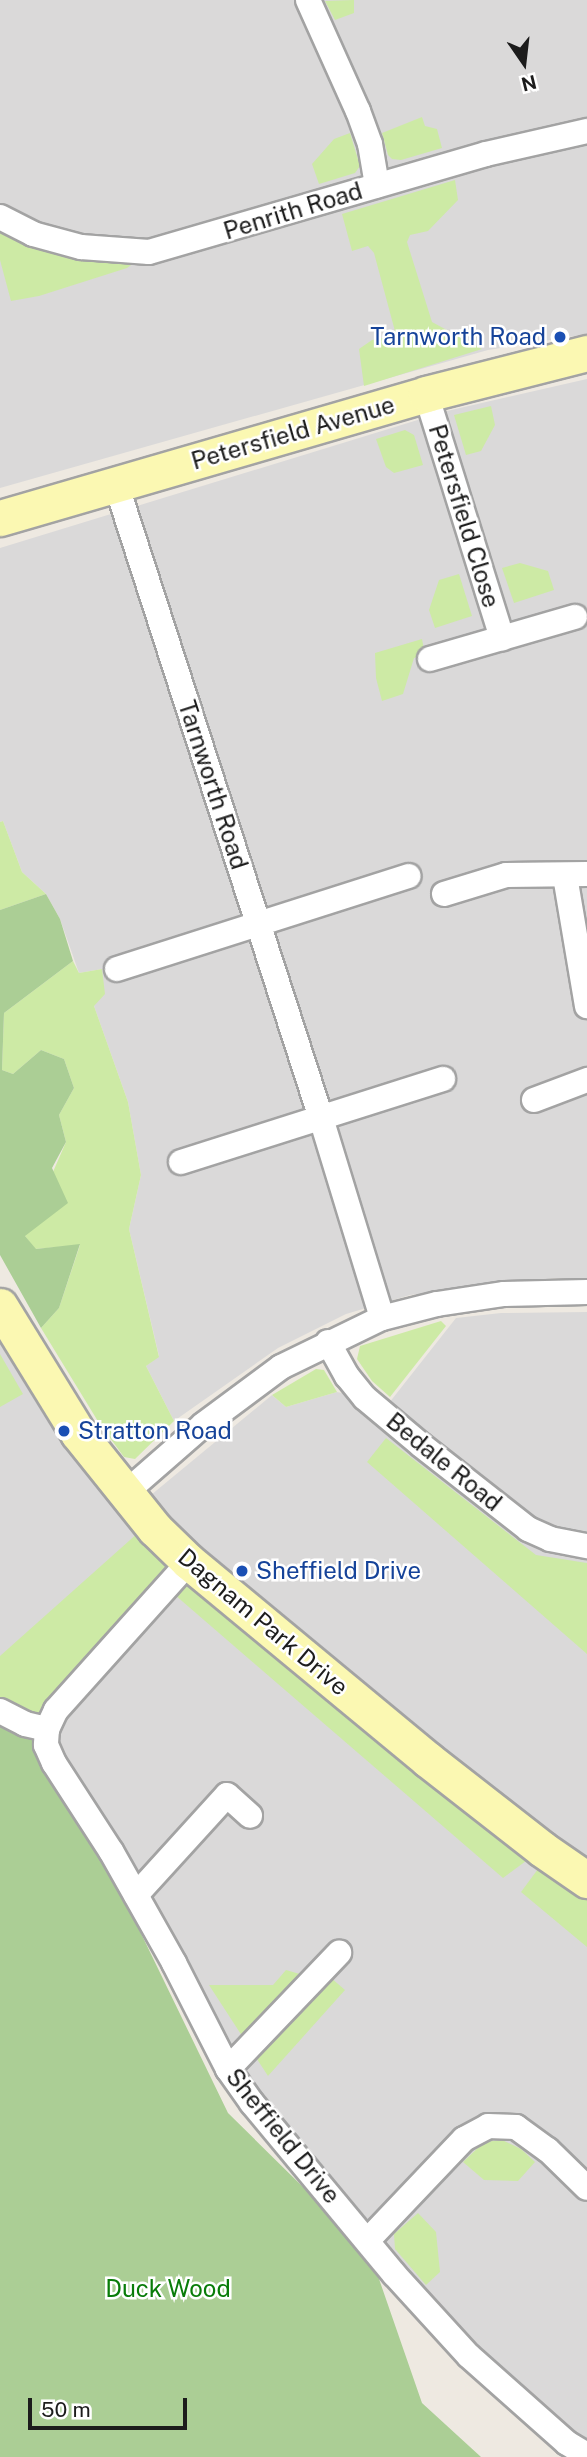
<!DOCTYPE html>
<html>
<head>
<meta charset="utf-8">
<style>
	body { margin:0 }
	#map { position:relative; width:587px; height:2457px; overflow:hidden; background:#eee9e1; font-family:"Public Sans",sans-serif }
	div>[style] { position:absolute }
	[style*='--x'] { left:calc(var(--x)*1px); top:calc(var(--y)*1px); width:calc(var(--w)*1px); rotate:calc(var(--a)*1deg) }
	.residential>* { inset:0; background:#dad9d9 }
	.grass>* { inset:0; background:#cdeaa5 }
	.forest>* { inset:0; background:#abce95 }
	.roads { filter:drop-shadow(2px 0 #a3a3a3) drop-shadow(-2px 0 #a3a3a3) drop-shadow(0 2px #a3a3a3) drop-shadow(0 -2px #a3a3a3) }
	.street>* { height:24px; margin:-12px; padding:0 12px; transform-origin:12px; border-radius:12px; background:#fff }
	.secondary>* { height:35px; margin:-17.5px; padding:0 17.5px; transform-origin:17.5px; border-radius:17.5px; background:#fbf8b2 }
	.dots>* { width:19px; height:19px; translate:-50% -50%; box-sizing:border-box; border:4px solid #fff; border-radius:50% }
	span { translate:-50% -50%; white-space:nowrap; text-align:center; line-height:1.15; -webkit-text-stroke:5px #fff; paint-order:stroke }
	.street-label { font-size:24px; color:#1c1c1c }
	.transit-label { font-size:24px; color:#164399 }
	.right { translate:-100% -50%; text-align:right }
	.left { translate:0 -50%; text-align:left }
	.park-label { font-size:24px; color:#097c09 }
	.north { position:absolute; left:489px; top:28px; width:70px; height:70px; -webkit-text-stroke:5px #fff; paint-order:stroke; rotate:166deg; font-size:19px; font-weight:700; line-height:28px; text-align:center; color:#1c1c1c }
	.north::after { content:''; display:block; margin:auto; width:24px; height:32px; background:#1c1c1c; clip-path:polygon(50% 0,100% 100%,50% 72%,0 100%) }
	.scale { position:absolute; left:28px; top:2398px; width:159px; height:32px; box-sizing:border-box; border:4px solid #1c1c1c; border-top:0; padding-left:9px; font-size:21px; line-height:24px; white-space:nowrap; color:#1c1c1c; -webkit-text-stroke:5px #fff; paint-order:stroke }
</style>
</head>
<body>
<div id="map">
	<div class="residential">
		<div style="clip-path:polygon(0 0,587px 0,587px 334px,488px 350px,0 488px)"></div>
		<div style="clip-path:polygon(587px 379px,587px 1281px,556px 1278px,410px 1295px,346px 1314px,278px 1348px,174px 1421px,146px 1366px,159px 1356px,129px 1229px,141px 1175px,128px 1102px,94px 1006px,102px 969px,79px 973px,60px 919px,46px 894px,22px 872px,3px 821px,0 822px,0 548px,447px 411px)"></div>
		<div style="clip-path:polygon(0 1311px,128px 1514px,272px 1395px,286px 1407px,337px 1392px,389px 1403px,456px 1318px,501px 1313px,587px 1312px,587px 2455px,517px 2400px,252px 2103px,174px 1963px,0 1707px)"></div>
	</div>
	<div class="grass">
		<div style="clip-path:polygon(354px 0,354px 13px,335px 20px,325px 1px)"></div>
		<div style="clip-path:polygon(422px 117px,425px 126px,437px 129px,442px 148px,401px 160px,392px 159px,388px 155px,382px 133px)"></div>
		<div style="clip-path:polygon(350px 133px,360px 166px,355px 173px,319px 184px,312px 164px,334px 139px)"></div>
		<div style="clip-path:polygon(455px 180px,458px 200px,428px 231px,410px 235px,407px 242px,432px 322px,482px 349px,364px 386px,359px 349px,372px 340px,396px 335px,374px 253px,368px 246px,352px 251px,342px 214px)"></div>
		<div style="clip-path:polygon(0 217px,149px 252px,127px 268px,39px 296px,11px 301px,0 260px)"></div>
		<div style="clip-path:polygon(491px 406px,495px 425px,481px 451px,466px 455px,454px 415px)"></div>
		<div style="clip-path:polygon(405px 430px,414px 435px,423px 465px,394px 473px,386px 467px,376px 439px)"></div>
		<div style="clip-path:polygon(520px 563px,548px 571px,554px 590px,514px 603px,502px 568px)"></div>
		<div style="clip-path:polygon(459px 574px,472px 616px,435px 628px,429px 610px,439px 580px)"></div>
		<div style="clip-path:polygon(422px 639px,425px 655px,414px 658px,403px 694px,382px 701px,376px 678px,375px 653px)"></div>
		<div style="clip-path:polygon(3px 821px,22px 872px,46px 894px,0 910px,0 822px)"></div>
		<div style="clip-path:polygon(73px 961px,79px 973px,102px 969px,105px 994px,94px 1006px,128px 1102px,141px 1175px,129px 1229px,159px 1357px,146px 1366px,174px 1421px,135px 1459px,124px 1457px,99px 1423px,41px 1328px,59px 1308px,80px 1245px,35px 1249px,25px 1236px,66px 1142px,59px 1115px,74px 1088px,64px 1059px,41px 1050px,13px 1074px,2px 1070px,4px 1013px)"></div>
		<div style="clip-path:polygon(441px 1321px,446px 1326px,390px 1397px,372px 1381px,357px 1359px,360px 1346px)"></div>
		<div style="clip-path:polygon(0 1354px,23px 1394px,0 1407px)"></div>
		<div style="clip-path:polygon(316px 1369px,324px 1370px,337px 1392px,286px 1407px,272px 1395px)"></div>
		<div style="clip-path:polygon(386px 1438px,536px 1555px,587px 1563px,587px 1654px,367px 1462px)"></div>
		<div style="clip-path:polygon(139px 1532px,162px 1555px,167px 1573px,33px 1726px,0 1711px,0 1656px)"></div>
		<div style="clip-path:polygon(185px 1585px,199px 1587px,526px 1861px,503px 1878px,175px 1595px)"></div>
		<div style="clip-path:polygon(538px 1869px,587px 1897px,587px 1947px,521px 1892px)"></div>
		<div style="clip-path:polygon(286px 1970px,324px 1981px,330px 1977px,345px 1990px,268px 2076px,209px 1985px,273px 1985px)"></div>
		<div style="clip-path:polygon(502px 2140px,521px 2149px,535px 2162px,518px 2181px,484px 2180px,463px 2162px,484px 2142px)"></div>
		<div style="clip-path:polygon(418px 2213px,436px 2232px,440px 2272px,426px 2285px,395px 2249px,394px 2234px)"></div>
	</div>
	<div class="forest">
		<div style="clip-path:polygon(46px 894px,60px 919px,73px 961px,4px 1013px,2px 1070px,13px 1074px,41px 1050px,64px 1059px,74px 1088px,59px 1115px,66px 1142px,52px 1168px,68px 1203px,25px 1236px,36px 1249px,80px 1244px,59px 1308px,41px 1328px,0 1255px,0 910px)"></div>
		<div style="clip-path:polygon(0 1707px,25px 1724px,87px 1822px,228px 2113px,370px 2253px,422px 2403px,481px 2457px,0 2457px)"></div>
	</div>
	<div class="roads">
		<div class="street">
			<div style="--x:308;--y:0;--w:122;--a:65.8"></div>
			<div style="--x:358;--y:111;--w:35;--a:70"></div>
			<div style="--x:370;--y:144;--w:42;--a:80.3"></div>
			<div style="--x:0;--y:217;--w:37;--a:27"></div>
			<div style="--x:33;--y:234;--w:50;--a:15.2"></div>
			<div style="--x:81;--y:247;--w:68;--a:4.2"></div>
			<div style="--x:149;--y:252;--w:351;--a:-16.2"></div>
			<div style="--x:486;--y:154;--w:104;--a:-12.8"></div>
			<div style="--x:426;--y:394;--w:256;--a:72.7"></div>
			<div style="--x:116;--y:484;--w:666;--a:72.08"></div>
			<div style="--x:321;--y:1118;--w:209;--a:73"></div>
			<div style="--x:430;--y:659;--w:151;--a:-16.2"></div>
			<div style="--x:565;--y:876;--w:132;--a:80.4"></div>
			<div style="--x:444;--y:894;--w:65;--a:-17"></div>
			<div style="--x:506;--y:875;--w:81;--a:-0.7"></div>
			<div style="--x:117;--y:969;--w:306;--a:-17.7"></div>
			<div style="--x:534;--y:1100;--w:57;--a:-20.7"></div>
			<div style="--x:181;--y:1162;--w:275;--a:-17.6"></div>
			<div style="--x:328;--y:1342;--w:39;--a:61"></div>
			<div style="--x:347;--y:1376;--w:28;--a:51"></div>
			<div style="--x:365;--y:1398;--w:73;--a:40"></div>
			<div style="--x:421;--y:1445;--w:136;--a:38.1"></div>
			<div style="--x:528;--y:1529;--w:24;--a:24"></div>
			<div style="--x:550;--y:1539;--w:38;--a:11"></div>
			<div style="--x:124;--y:1494;--w:105;--a:-41.1"></div>
			<div style="--x:203;--y:1425;--w:97;--a:-36.6"></div>
			<div style="--x:281;--y:1367;--w:112;--a:-25.9"></div>
			<div style="--x:382;--y:1318;--w:57;--a:-14.3"></div>
			<div style="--x:437;--y:1304;--w:68;--a:-8.5"></div>
			<div style="--x:504;--y:1294;--w:83;--a:-1.4"></div>
			<div style="--x:189;--y:1562;--w:199;--a:131.9"></div>
			<div style="--x:56;--y:1710;--w:21;--a:115"></div>
			<div style="--x:47;--y:1729;--w:16;--a:94"></div>
			<div style="--x:46;--y:1745;--w:20;--a:66"></div>
			<div style="--x:54;--y:1763;--w:105;--a:57.1"></div>
			<div style="--x:111;--y:1851;--w:129;--a:60.6"></div>
			<div style="--x:174;--y:1963;--w:119;--a:63"></div>
			<div style="--x:228;--y:2069;--w:42;--a:54.8"></div>
			<div style="--x:252;--y:2103;--w:222;--a:50.3"></div>
			<div style="--x:394;--y:2274;--w:111;--a:47.6"></div>
			<div style="--x:469;--y:2356;--w:131;--a:41.6"></div>
			<div style="--x:567;--y:2443;--w:23;--a:31"></div>
			<div style="--x:0;--y:1711;--w:28;--a:27"></div>
			<div style="--x:25;--y:1724;--w:23;--a:13"></div>
			<div style="--x:136;--y:1895;--w:135;--a:-47.7"></div>
			<div style="--x:227;--y:1795;--w:31;--a:42"></div>
			<div style="--x:228;--y:2069;--w:161;--a:-46.3"></div>
			<div style="--x:368;--y:2240;--w:139;--a:-46.5"></div>
			<div style="--x:464;--y:2139;--w:27;--a:-28"></div>
			<div style="--x:488;--y:2126;--w:28;--a:2"></div>
			<div style="--x:516;--y:2127;--w:39;--a:36"></div>
			<div style="--x:548;--y:2150;--w:54;--a:44.3"></div>
		</div>
		<div class="secondary">
			<div style="--x:0;--y:518;--w:444;--a:-16.2"></div>
			<div style="--x:426;--y:394;--w:166;--a:-14.3"></div>
			<div style="--x:0;--y:1306;--w:149;--a:58.4"></div>
			<div style="--x:78;--y:1433;--w:123;--a:51.3"></div>
			<div style="--x:155;--y:1529;--w:47;--a:44.1"></div>
			<div style="--x:189;--y:1562;--w:309;--a:39.6"></div>
			<div style="--x:427;--y:1759;--w:146;--a:38"></div>
			<div style="--x:542;--y:1849;--w:55;--a:34.6"></div>
		</div>
	</div>
	<div class="dots">
		<div style="left:560px;top:337px;background:#1a4fb4"></div>
		<div style="left:64px;top:1431px;background:#1a4fb4"></div>
		<div style="left:242px;top:1571px;background:#1a4fb4"></div>
	</div>
	<div class="street-label">
		<span style="left:293px;top:211px;rotate:-17deg">Penrith Road</span>
		<span style="left:293px;top:433px;rotate:-16deg">Petersfield Avenue</span>
		<span style="left:464px;top:516px;rotate:73deg">Petersfield Close</span>
		<span style="left:213px;top:785px;rotate:72deg">Tarnworth Road</span>
		<span style="left:444px;top:1462px;rotate:39deg">Bedale Road</span>
		<span style="left:263px;top:1622px;rotate:40deg">Dagnam Park Drive</span>
		<span style="left:283px;top:2136px;rotate:51deg">Sheffield Drive</span>
	</div>
	<div class="transit-label">
		<span class="right" style="left:546px;top:337px">Tarnworth Road</span>
		<span class="left" style="left:78px;top:1431px">Stratton Road</span>
		<span class="left" style="left:256px;top:1571px">Sheffield Drive</span>
	</div>
	<div class="park-label">
		<span style="left:168px;top:2289px">Duck Wood</span>
	</div>
	<div class="north">N</div>
	<div class="scale">50 m</div>
</div>
</body>
</html>
